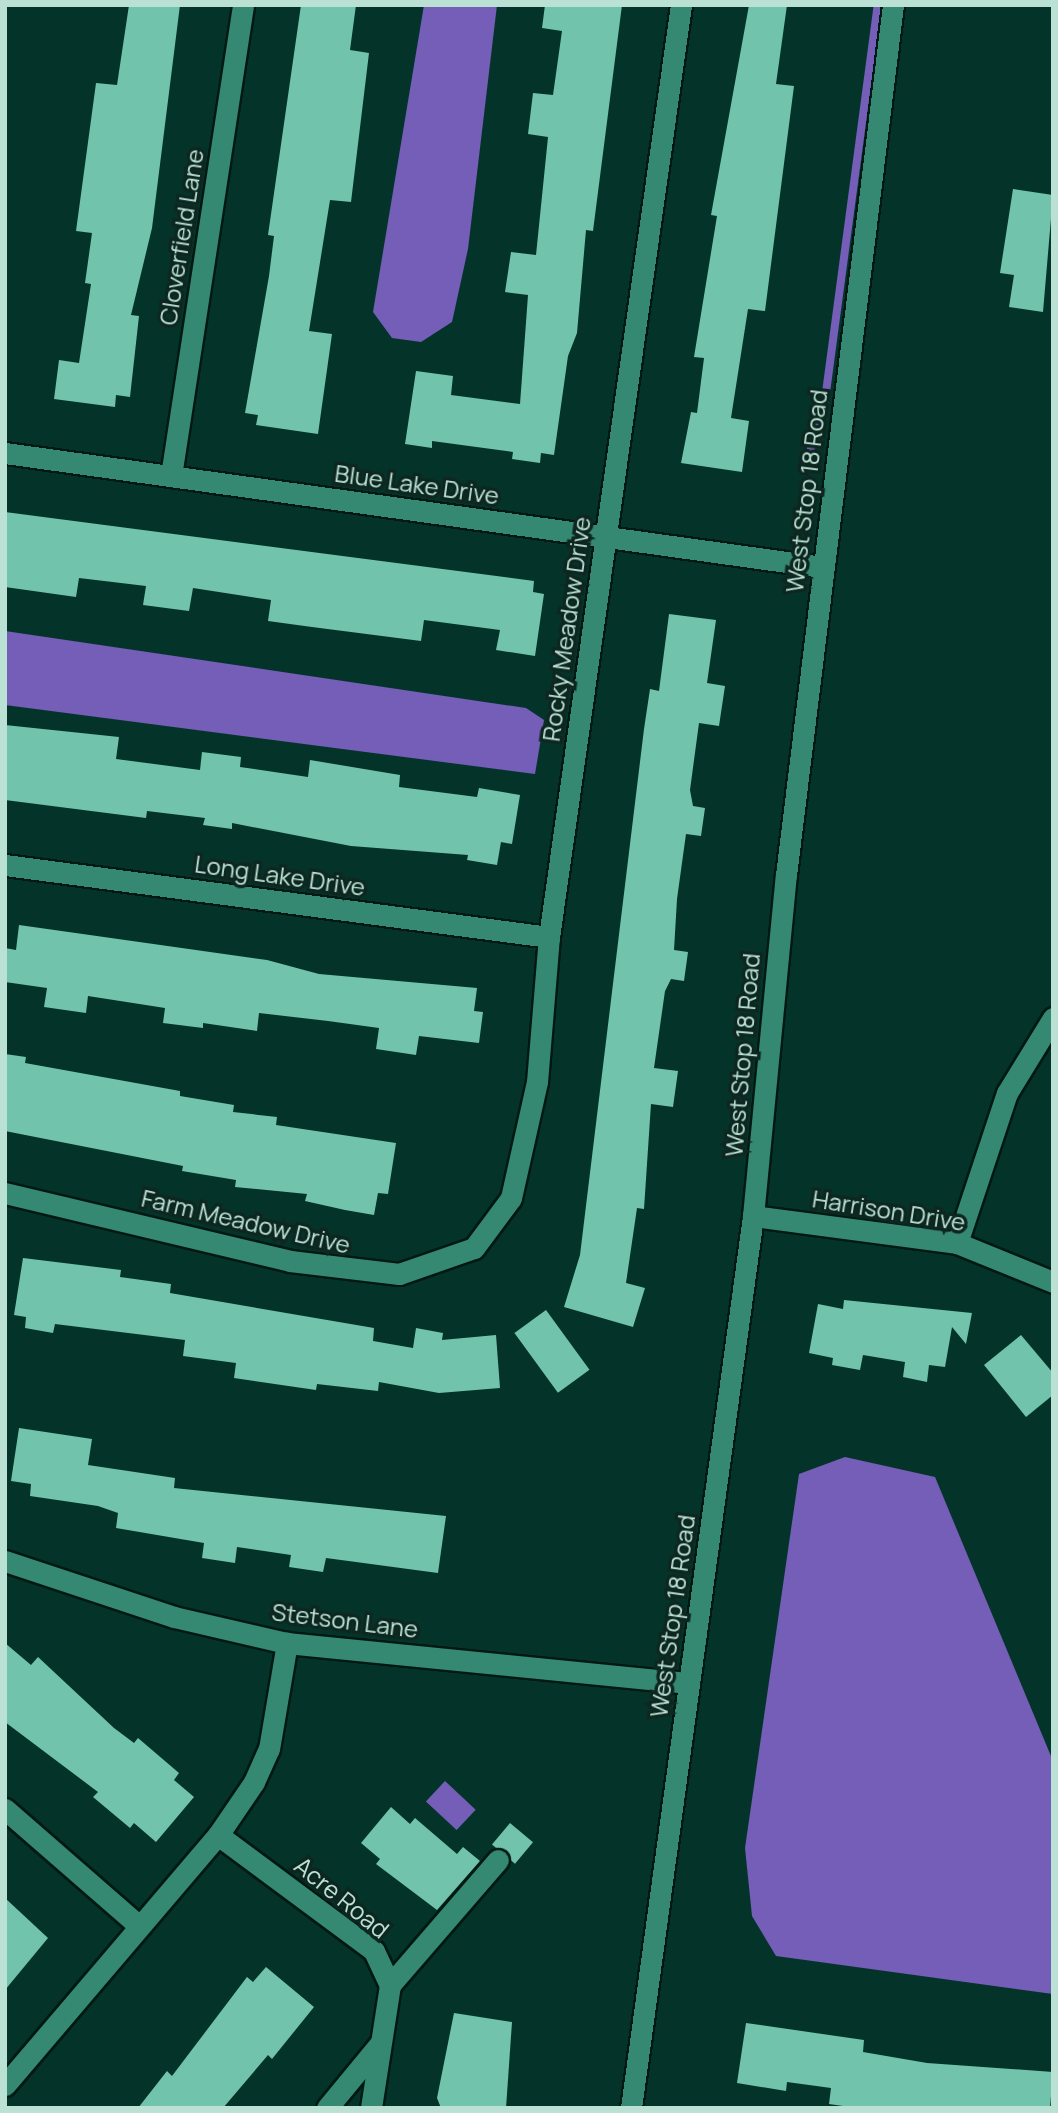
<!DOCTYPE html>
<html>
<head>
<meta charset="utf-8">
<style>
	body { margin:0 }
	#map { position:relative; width:1058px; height:2113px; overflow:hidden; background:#043429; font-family:Manrope,sans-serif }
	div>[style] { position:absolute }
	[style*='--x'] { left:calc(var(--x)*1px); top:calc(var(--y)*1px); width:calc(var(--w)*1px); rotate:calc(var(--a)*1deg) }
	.water>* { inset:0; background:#745eb7; transform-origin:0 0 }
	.stream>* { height:8px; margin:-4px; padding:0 4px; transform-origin:4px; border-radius:4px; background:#745eb7 }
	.building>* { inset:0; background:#72c3ab; transform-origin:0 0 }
	.roads { filter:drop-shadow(2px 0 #011912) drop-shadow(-2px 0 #011912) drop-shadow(0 2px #011912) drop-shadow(0 -2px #011912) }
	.minor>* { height:21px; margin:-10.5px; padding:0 10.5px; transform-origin:10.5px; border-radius:10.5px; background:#358973 }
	span { translate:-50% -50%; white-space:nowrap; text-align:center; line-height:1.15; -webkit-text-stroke:7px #0d2720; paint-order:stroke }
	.street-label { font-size:24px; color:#bbe1d4 }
	.frame { position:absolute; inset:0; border:7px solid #bbe1d4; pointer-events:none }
</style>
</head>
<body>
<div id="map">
	<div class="water">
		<div style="clip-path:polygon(424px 5px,497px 5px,468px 249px,452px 322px,421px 342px,392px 338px,373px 312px)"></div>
		<div style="clip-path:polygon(5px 631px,526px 708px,544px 720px,535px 774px,5px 705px)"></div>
		<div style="clip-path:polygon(845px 1457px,935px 1477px,1053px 1761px,1053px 1994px,776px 1956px,752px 1916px,745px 1848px,799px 1474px)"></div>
		<div style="left:445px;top:1781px;width:42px;height:28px;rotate:43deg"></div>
	</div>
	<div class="stream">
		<div style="--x:811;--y:448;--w:50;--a:-73.7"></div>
		<div style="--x:825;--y:400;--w:399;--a:-82.4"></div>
	</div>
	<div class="building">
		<div style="clip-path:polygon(129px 5px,180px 5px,152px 228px,131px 315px,139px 316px,130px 397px,116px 395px,115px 407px,54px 399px,59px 360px,79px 363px,91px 284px,85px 283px,92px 233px,76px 231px,96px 83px,117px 85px)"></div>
		<div style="clip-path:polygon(301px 5px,356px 5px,350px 50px,369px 53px,351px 202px,330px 200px,309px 331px,332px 334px,318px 434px,256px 425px,258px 415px,245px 413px,269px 276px,274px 236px,268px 235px)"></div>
		<div style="clip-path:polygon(545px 5px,622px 5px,593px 231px,586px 230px,577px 333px,568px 356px,554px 455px,541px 453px,540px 463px,512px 459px,513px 452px,432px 441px,432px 448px,405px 444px,416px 371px,453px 376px,451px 395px,520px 404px,528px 295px,505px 292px,511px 252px,536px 255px,548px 137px,528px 134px,533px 93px,553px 95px,562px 31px,542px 28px)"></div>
		<div style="clip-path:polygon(749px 5px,787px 5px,776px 84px,794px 86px,765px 311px,748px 309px,731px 418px,749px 421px,742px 472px,681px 463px,691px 412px,697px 413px,704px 358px,694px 357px,717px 216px,711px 215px)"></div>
		<div style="clip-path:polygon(1013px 189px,1053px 195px,1043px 312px,1009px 307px,1014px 275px,1000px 273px)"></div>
		<div style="clip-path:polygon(5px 512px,534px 581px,533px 592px,544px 594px,535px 656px,496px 650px,500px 630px,424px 620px,421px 641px,312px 627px,268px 621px,271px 600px,193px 588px,189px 611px,143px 605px,146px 586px,79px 578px,76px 597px,5px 587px)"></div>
		<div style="clip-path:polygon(669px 614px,716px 620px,707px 683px,725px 686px,719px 726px,699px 723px,690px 790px,693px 806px,705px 808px,701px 836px,686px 834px,677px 899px,674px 950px,688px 952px,684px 981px,671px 979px,665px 991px,654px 1068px,678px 1071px,673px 1107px,651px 1104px,644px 1209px,637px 1208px,626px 1283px,645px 1288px,633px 1327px,564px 1307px,580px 1255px,644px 729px,650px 689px,659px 691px)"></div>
		<div style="clip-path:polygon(5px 725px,119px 737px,116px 759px,200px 770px,202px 752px,241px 757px,240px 767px,308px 777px,310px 760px,400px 775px,399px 787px,477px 797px,479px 788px,520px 795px,512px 844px,501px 842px,497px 865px,467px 860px,468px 855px,351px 846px,232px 823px,232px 829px,203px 825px,205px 818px,147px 811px,146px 818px,5px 800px)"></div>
		<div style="clip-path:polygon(19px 925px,267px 960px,319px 974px,477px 988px,474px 1011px,483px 1012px,479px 1043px,419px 1036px,416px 1055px,376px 1049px,379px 1028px,328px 1021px,259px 1013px,257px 1031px,203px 1023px,203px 1028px,163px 1023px,165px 1008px,88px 996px,86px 1013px,44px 1007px,47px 988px,5px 982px,5px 948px,16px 950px)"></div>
		<div style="clip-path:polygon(5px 1054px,26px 1057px,25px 1063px,180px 1091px,180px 1096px,234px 1105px,233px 1112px,277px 1117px,276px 1125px,396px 1143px,388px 1194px,378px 1193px,374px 1215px,345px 1210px,305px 1201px,307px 1194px,235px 1187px,236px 1180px,182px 1171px,183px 1166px,5px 1131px)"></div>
		<div style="clip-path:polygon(23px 1258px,121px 1270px,120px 1277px,171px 1284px,170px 1293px,374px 1328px,373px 1341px,413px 1348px,416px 1328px,443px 1333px,442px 1340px,496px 1335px,500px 1388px,439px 1393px,379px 1382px,378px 1391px,317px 1384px,316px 1390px,234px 1378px,236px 1363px,183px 1356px,185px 1340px,55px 1324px,53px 1333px,25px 1328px,26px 1317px,14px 1315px)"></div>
		<div style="clip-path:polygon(844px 1300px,972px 1313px,966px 1344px,952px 1327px,945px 1367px,929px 1365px,927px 1382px,903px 1377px,905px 1362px,863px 1355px,860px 1370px,832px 1365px,833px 1358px,809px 1353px,818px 1304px,843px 1309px)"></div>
		<div style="left:546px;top:1310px;width:74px;height:39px;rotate:54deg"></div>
		<div style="clip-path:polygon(1021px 1335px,1053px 1373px,1053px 1395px,1026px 1417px,984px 1365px)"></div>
		<div style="clip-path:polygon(19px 1428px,92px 1439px,88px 1465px,175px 1478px,174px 1488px,446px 1516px,438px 1573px,326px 1558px,323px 1572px,289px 1567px,291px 1555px,237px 1547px,235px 1563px,202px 1558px,204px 1543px,116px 1528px,118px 1513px,98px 1506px,30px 1496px,31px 1484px,11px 1481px)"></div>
		<div style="clip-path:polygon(5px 1643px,31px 1665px,38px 1657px,114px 1728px,134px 1743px,138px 1738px,179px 1773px,174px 1780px,194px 1797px,156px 1842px,134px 1823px,130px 1828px,93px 1797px,98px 1792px,5px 1722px)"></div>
		<div style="clip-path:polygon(391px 1807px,410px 1824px,415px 1818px,457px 1854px,463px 1847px,480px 1861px,437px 1910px,376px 1864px,380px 1859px,361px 1843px)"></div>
		<div style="left:510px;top:1823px;width:30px;height:28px;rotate:40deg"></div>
		<div style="clip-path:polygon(5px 1898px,48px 1938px,5px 1990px)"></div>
		<div style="clip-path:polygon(266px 1967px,314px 2007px,272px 2059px,268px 2055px,223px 2108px,138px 2108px,167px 2071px,172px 2076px,247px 1977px,253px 1982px)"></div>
		<div style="clip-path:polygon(454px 2013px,512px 2022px,506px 2108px,441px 2108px,437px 2098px)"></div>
		<div style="clip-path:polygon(746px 2023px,864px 2040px,863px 2052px,927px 2063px,1053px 2072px,1050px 2108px,857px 2108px,829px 2104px,831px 2088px,787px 2082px,786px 2091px,737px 2083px)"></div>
	</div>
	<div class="roads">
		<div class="minor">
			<div style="--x:5;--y:453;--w:825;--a:7.94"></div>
			<div style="--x:171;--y:476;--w:476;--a:-81.3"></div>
			<div style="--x:5;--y:865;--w:549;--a:7.54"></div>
			<div style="--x:5;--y:1193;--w:293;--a:13.4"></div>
			<div style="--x:290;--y:1261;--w:110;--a:6.8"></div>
			<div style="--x:399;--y:1274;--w:79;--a:-19.1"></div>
			<div style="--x:474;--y:1248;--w:62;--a:-53.5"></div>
			<div style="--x:511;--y:1198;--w:119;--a:-77.4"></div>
			<div style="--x:537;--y:1082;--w:145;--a:-85.3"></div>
			<div style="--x:549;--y:937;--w:941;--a:-81.94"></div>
			<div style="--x:753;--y:1216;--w:206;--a:7.5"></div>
			<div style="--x:957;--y:1243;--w:104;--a:22.1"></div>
			<div style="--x:957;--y:1243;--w:158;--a:-71.6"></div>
			<div style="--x:1007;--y:1093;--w:88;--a:-58.5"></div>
			<div style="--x:5;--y:1561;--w:178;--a:18.3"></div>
			<div style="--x:174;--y:1617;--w:116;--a:13"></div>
			<div style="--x:287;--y:1643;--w:404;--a:5.7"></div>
			<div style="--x:5;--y:1809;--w:175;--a:41.1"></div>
			<div style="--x:218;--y:1835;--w:194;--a:36.6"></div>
			<div style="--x:374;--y:1951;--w:38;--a:65"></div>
			<div style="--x:390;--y:1985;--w:124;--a:98.8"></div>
			<div style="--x:390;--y:1985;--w:165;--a:-49.2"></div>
			<div style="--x:5;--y:2085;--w:328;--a:-49.6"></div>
			<div style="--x:218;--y:1835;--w:64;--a:-55.8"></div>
			<div style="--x:254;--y:1782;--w:36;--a:-66"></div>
			<div style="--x:269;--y:1749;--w:108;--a:-80.4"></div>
			<div style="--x:327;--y:2108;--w:82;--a:-50.5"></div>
			<div style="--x:631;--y:2108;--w:900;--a:-82.21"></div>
			<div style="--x:753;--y:1216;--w:343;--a:-84.5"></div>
			<div style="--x:786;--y:875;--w:877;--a:-82.99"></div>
		</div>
	</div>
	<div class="street-label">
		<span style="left:181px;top:237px;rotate:-81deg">Cloverfield Lane</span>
		<span style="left:417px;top:484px;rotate:8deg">Blue Lake Drive</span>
		<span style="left:806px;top:491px;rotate:-83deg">West Stop 18 Road</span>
		<span style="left:566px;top:629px;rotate:-82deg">Rocky Meadow Drive</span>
		<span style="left:280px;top:875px;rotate:8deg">Long Lake Drive</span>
		<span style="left:742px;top:1055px;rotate:-85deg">West Stop 18 Road</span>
		<span style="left:889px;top:1210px;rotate:9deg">Harrison Drive</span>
		<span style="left:246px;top:1221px;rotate:13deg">Farm Meadow Drive</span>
		<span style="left:672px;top:1616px;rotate:-82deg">West Stop 18 Road</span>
		<span style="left:345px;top:1620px;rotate:7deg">Stetson Lane</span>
		<span style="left:342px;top:1897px;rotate:39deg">Acre Road</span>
	</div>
	<div class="frame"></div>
</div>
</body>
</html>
